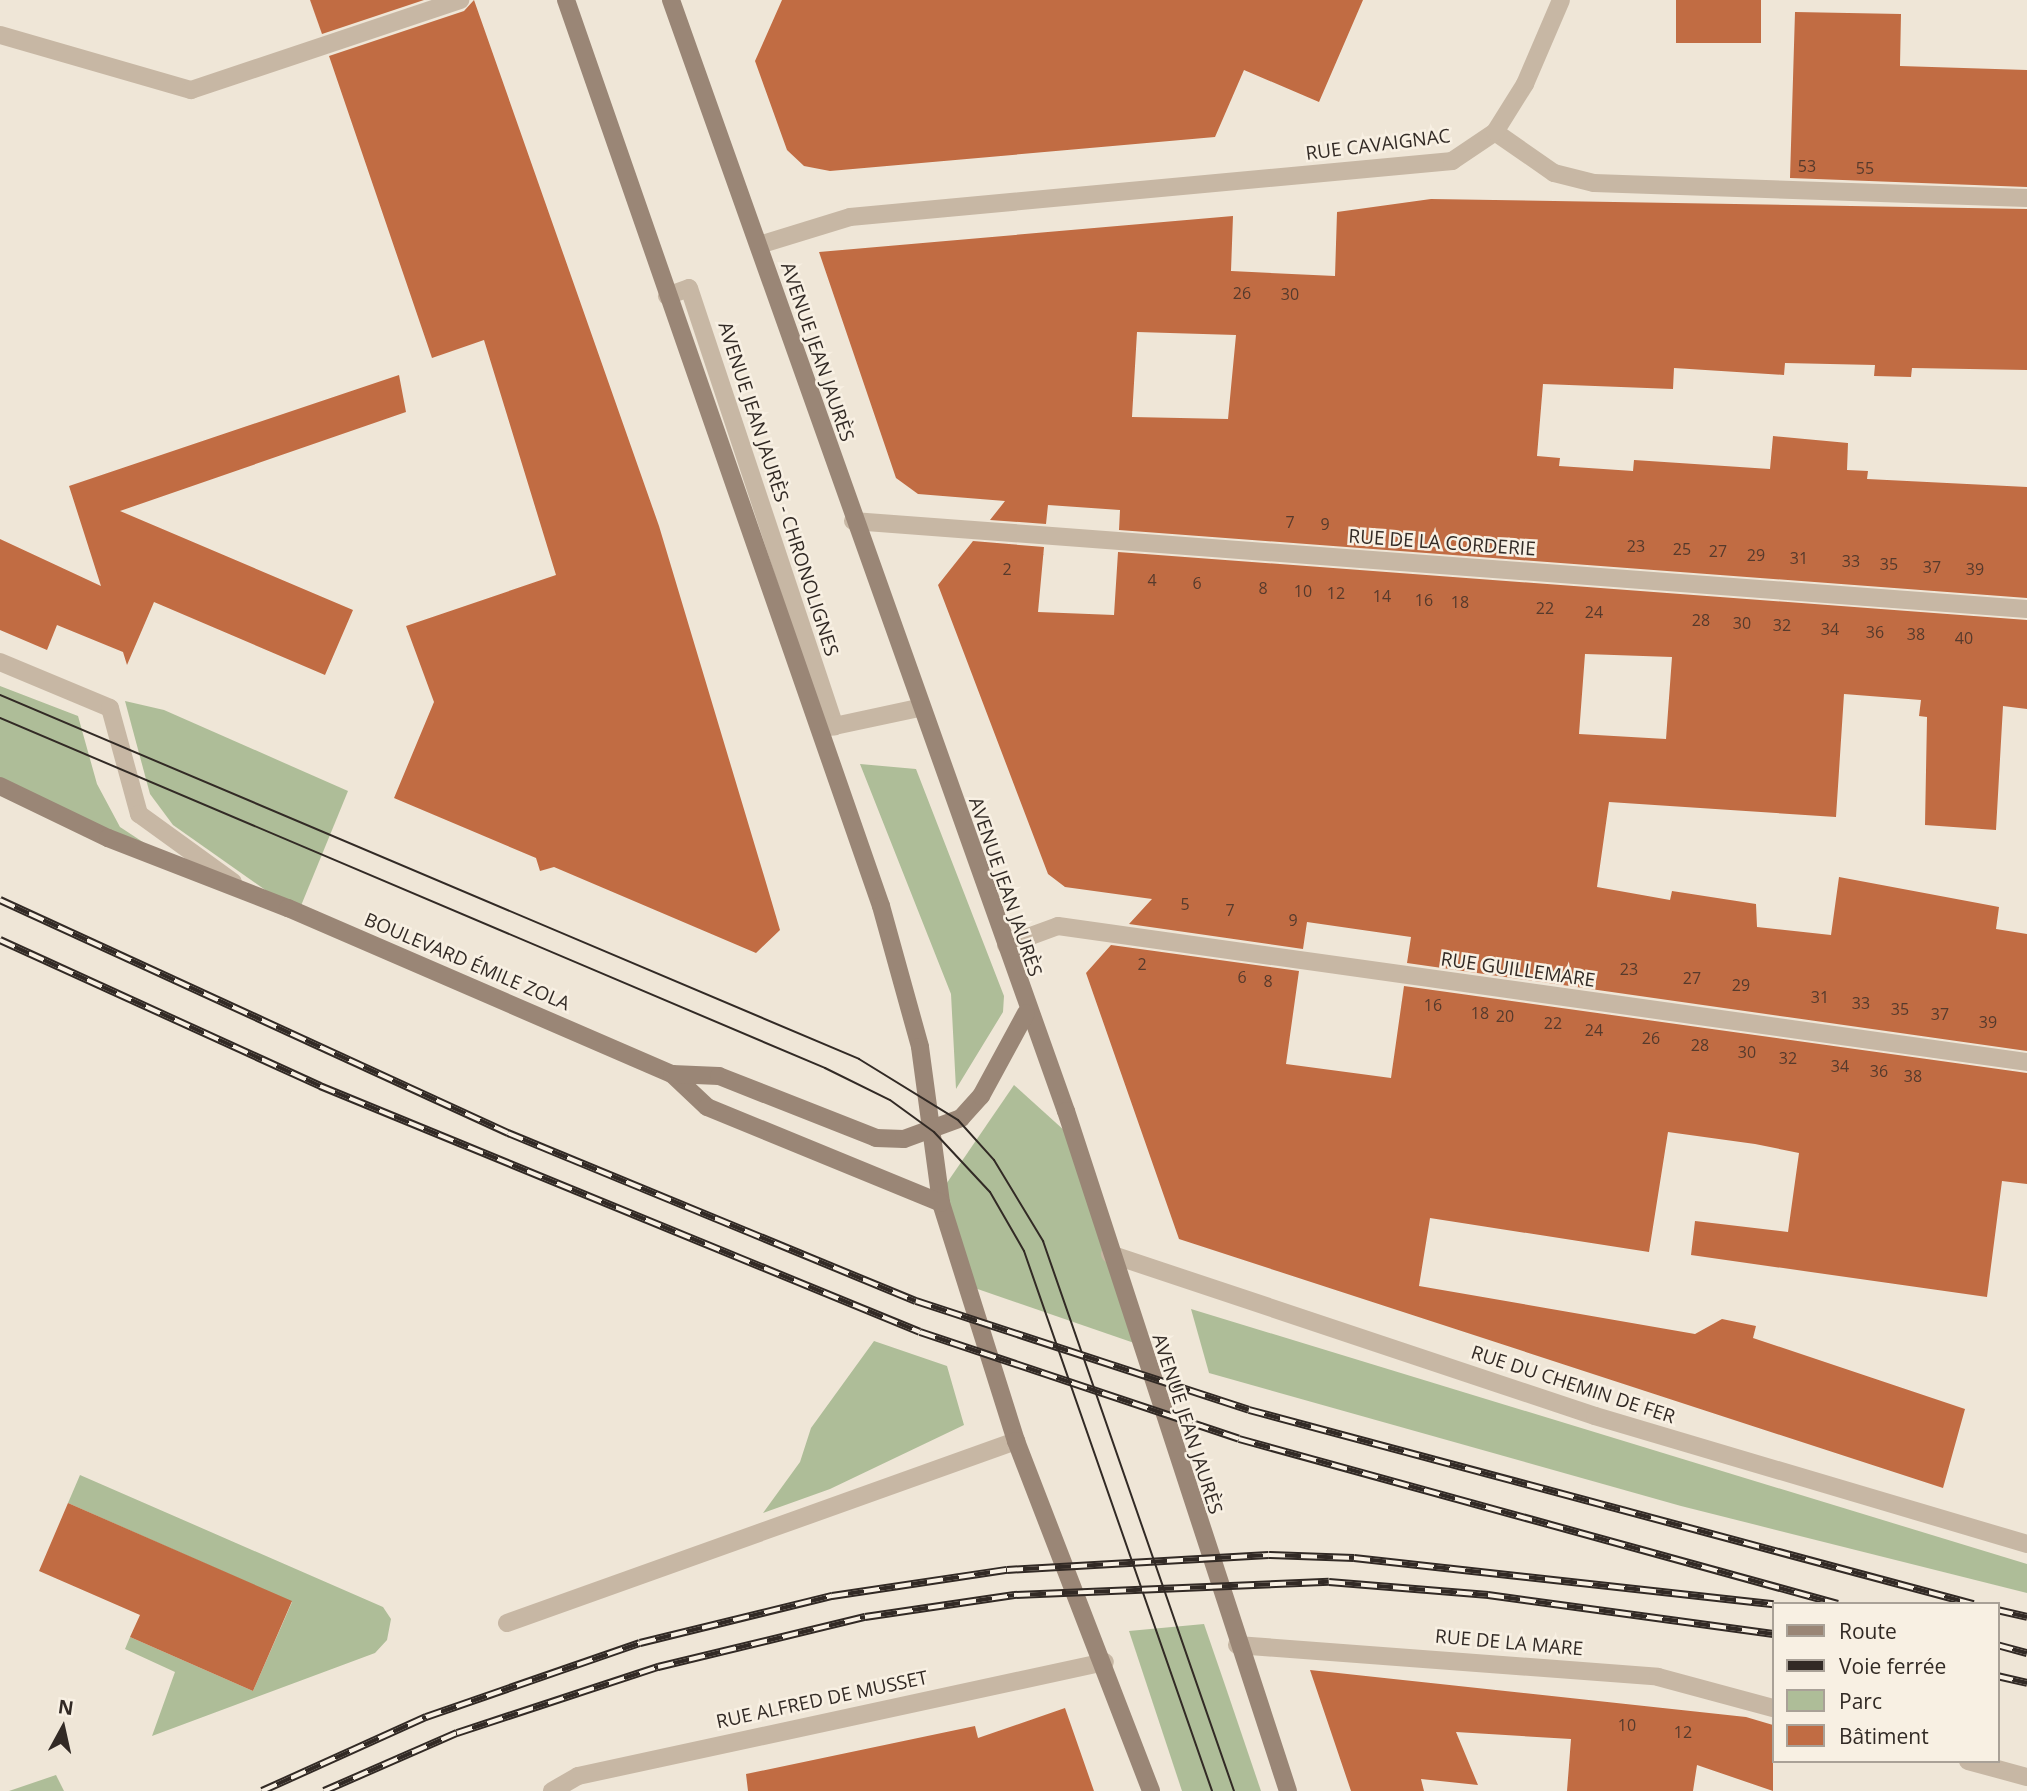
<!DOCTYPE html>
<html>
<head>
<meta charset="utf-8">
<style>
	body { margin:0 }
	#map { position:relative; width:2027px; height:1791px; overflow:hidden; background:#efe6d7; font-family:"Open Sans",sans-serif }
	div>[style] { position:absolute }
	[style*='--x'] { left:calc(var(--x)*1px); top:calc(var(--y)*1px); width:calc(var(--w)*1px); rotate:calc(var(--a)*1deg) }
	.green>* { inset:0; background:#aebd98 }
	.building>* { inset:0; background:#c16c43; transform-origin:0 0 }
	.lane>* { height:18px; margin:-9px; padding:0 9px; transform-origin:9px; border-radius:9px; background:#c7b7a4 }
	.street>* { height:18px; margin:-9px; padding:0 9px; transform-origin:9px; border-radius:9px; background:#c7b7a4 }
	.secondary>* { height:18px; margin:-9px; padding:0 9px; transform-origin:9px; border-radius:9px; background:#9a8676 }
	.tram>* { height:2px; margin:-1px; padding:0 1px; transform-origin:1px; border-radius:1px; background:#322a25 }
	.rail>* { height:8px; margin-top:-4px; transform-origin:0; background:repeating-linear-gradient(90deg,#f8f0e3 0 16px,#322a25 0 32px); box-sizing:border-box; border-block:2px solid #322a25 }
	span { translate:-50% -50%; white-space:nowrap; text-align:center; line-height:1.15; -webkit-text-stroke:5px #f8f0e3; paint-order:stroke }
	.number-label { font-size:16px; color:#563a2c }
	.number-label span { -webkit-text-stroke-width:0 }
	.street-label { font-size:19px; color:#322a25 }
	.legend { position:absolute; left:1772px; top:1602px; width:228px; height:161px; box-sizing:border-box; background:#f8f0e3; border:2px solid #a9a197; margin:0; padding:9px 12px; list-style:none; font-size:21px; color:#322a25 }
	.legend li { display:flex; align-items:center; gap:14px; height:35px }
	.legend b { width:35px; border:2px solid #a9a197 }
	.north { position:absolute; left:28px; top:1693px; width:70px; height:70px; -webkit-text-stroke:5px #f8f0e3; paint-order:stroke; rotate:8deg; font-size:19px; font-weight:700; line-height:28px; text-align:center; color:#322a25 }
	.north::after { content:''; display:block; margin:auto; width:24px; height:32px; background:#322a25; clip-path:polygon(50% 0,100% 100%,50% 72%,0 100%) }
</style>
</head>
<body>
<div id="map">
	<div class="green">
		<div style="clip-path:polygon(0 686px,78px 716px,97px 784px,120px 827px,155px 850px,0 786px)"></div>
		<div style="clip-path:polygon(125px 701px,164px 710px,348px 791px,298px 913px,173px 825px,150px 794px)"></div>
		<div style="clip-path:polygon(860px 764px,916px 769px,1004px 996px,1003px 1012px,956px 1089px,951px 994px)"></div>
		<div style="clip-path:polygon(1014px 1085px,1076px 1141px,1140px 1345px,966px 1285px,940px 1193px)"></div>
		<div style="clip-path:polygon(1191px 1309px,2027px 1564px,2027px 1593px,1681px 1506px,1209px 1373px)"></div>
		<div style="clip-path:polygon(874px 1341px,947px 1366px,964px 1425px,830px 1489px,763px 1513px,800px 1462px,811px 1428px)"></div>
		<div style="clip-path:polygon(80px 1475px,383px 1607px,391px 1619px,387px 1640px,375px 1653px,152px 1736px,175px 1672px,125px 1649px,130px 1637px,253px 1691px,292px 1602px,68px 1503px)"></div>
		<div style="clip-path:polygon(1204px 1624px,1225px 1685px,1261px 1791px,1182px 1791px,1129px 1631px)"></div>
		<div style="clip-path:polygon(56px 1775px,64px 1791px,9px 1791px)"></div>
	</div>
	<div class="building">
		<div style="clip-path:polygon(310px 0,424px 0,322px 34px)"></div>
		<div style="clip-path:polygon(474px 0,659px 526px,767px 886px,780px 930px,756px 953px,554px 867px,540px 871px,536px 858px,394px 798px,434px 702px,406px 626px,556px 575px,484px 340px,432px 358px,329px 56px,464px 11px)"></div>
		<div style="clip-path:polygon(782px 0,1363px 0,1319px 102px,1244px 70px,1215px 137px,830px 171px,804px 166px,787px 150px,755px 61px)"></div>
		<div style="left:1676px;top:0;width:85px;height:43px"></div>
		<div style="clip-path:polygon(1795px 12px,1901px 14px,1900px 66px,2027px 70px,2027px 187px,1790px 178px)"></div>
		<div style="clip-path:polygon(evenodd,1431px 199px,2027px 209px,2027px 370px,1912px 368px,1911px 377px,1874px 376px,1875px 365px,1785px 363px,1784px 375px,1674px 368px,1673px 389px,1543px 384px,1537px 456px,1560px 458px,1559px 466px,1633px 471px,1634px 460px,1770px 469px,1773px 436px,1848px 443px,1847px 470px,1868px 471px,1867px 479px,2027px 487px,2027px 598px,1119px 530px,1120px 510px,1048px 505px,1046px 524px,990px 520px,1005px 501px,918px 494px,896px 478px,819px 252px,1233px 216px,1231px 271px,1335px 276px,1337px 212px,1431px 199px,1137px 332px,1236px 335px,1228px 419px,1132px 417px,1137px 332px)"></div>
		<div style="clip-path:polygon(399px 375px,406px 412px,120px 511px,353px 610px,325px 675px,154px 602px,127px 665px,123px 652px,57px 625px,47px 650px,0 630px,0 539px,101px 586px,69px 486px)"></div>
		<div style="clip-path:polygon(evenodd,973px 541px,1044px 547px,1038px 612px,1114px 615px,1118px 552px,2027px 620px,2027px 709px,2003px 706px,1996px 830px,1925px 825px,1927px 717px,1919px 716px,1921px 700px,1844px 694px,1836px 817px,1609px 802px,1597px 887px,1670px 900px,1672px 891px,1756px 904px,1757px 927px,1831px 935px,1839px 877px,1999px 907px,1996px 929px,2027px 934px,2027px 1051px,1407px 963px,1411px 937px,1307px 922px,1303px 949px,1129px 924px,1152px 899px,1065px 887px,1048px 874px,938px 585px,973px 541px,1585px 654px,1672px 657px,1666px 739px,1579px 734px,1585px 654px)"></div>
		<div style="clip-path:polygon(1111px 945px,1299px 971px,1286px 1064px,1391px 1078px,1404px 986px,2027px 1073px,2027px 1184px,2002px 1181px,1987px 1297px,1691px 1255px,1695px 1221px,1788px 1232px,1799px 1153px,1755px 1144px,1668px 1132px,1649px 1252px,1430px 1218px,1419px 1286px,1695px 1334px,1722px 1319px,1756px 1326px,1753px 1338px,1965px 1409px,1943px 1488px,1179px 1239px,1086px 973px)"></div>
		<div style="clip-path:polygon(68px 1503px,292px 1601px,253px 1691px,130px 1637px,140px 1615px,39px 1571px)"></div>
		<div style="clip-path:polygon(1310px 1670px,1746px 1717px,1773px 1725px,1773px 1791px,1697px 1765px,1693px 1791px,1567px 1791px,1571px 1739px,1456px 1732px,1478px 1785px,1421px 1779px,1424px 1791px,1351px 1791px)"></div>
		<div style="clip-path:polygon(1065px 1708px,1094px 1791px,748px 1791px,746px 1774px,975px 1726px,978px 1738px)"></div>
	</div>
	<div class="lane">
		<div style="--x:0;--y:35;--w:199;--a:16.1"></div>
		<div style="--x:191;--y:90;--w:284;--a:-18.5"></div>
		<div style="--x:0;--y:662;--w:119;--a:22.7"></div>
		<div style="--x:110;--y:708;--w:110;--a:74.7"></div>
		<div style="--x:139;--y:814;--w:116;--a:35.9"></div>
		<div style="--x:507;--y:1623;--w:541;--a:-19.68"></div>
	</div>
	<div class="street">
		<div style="--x:1495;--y:132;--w:72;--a:34.8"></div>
		<div style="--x:1554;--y:173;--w:41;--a:14"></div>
		<div style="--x:1594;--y:183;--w:433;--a:2"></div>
		<div style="--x:759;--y:245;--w:95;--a:-17.1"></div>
		<div style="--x:850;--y:217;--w:605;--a:-5.31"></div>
		<div style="--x:1452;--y:161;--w:52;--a:-34"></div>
		<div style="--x:1495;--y:132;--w:57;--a:-58"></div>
		<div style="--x:1525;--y:84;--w:91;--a:-66.8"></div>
		<div style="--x:667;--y:296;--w:23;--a:-20"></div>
		<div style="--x:689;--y:288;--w:462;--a:71.6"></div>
		<div style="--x:853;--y:521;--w:1177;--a:4.29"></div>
		<div style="--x:825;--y:728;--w:95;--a:-12.1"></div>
		<div style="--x:1006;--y:945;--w:55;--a:-20.1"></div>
		<div style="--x:1058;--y:926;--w:978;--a:7.99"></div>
		<div style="--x:1110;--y:1254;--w:511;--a:18.47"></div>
		<div style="--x:1595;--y:1416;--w:451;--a:16.5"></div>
		<div style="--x:1237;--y:1645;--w:422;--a:4.3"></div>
		<div style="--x:1658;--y:1677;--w:119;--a:15.1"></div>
		<div style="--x:1968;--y:1761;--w:61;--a:15.2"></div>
		<div style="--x:552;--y:1791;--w:30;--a:-30"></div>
		<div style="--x:578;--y:1776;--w:539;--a:-12.21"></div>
	</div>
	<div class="secondary">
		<div style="--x:566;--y:0;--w:959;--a:70.83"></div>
		<div style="--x:881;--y:906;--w:146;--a:74.5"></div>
		<div style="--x:920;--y:1047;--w:157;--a:82.3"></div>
		<div style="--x:941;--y:1203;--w:250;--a:72.5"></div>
		<div style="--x:1016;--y:1441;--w:375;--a:68.9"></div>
		<div style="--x:671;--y:0;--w:1179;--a:70.43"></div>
		<div style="--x:1066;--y:1111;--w:715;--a:71.92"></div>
		<div style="--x:0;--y:786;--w:120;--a:25.7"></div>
		<div style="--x:108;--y:838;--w:193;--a:21.3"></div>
		<div style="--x:288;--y:908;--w:418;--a:23.4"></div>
		<div style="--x:672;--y:1074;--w:48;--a:43.3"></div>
		<div style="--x:707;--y:1107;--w:253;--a:22.3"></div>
		<div style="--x:672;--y:1074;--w:47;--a:2.4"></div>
		<div style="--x:719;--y:1076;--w:169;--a:21.5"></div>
		<div style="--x:876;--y:1138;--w:28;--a:2"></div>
		<div style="--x:904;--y:1139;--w:61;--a:-20.2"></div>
		<div style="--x:961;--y:1118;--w:30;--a:-48"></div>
		<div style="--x:981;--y:1096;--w:94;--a:-61.5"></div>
	</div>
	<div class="tram">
		<div style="--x:0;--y:695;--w:933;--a:22.96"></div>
		<div style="--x:859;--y:1059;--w:116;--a:31.6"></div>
		<div style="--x:958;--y:1120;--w:54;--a:48"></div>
		<div style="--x:994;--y:1160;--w:95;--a:58.8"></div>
		<div style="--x:1043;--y:1241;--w:582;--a:70.85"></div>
		<div style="--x:0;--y:718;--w:896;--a:22.99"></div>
		<div style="--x:825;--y:1068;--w:72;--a:26.2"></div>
		<div style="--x:890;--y:1100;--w:54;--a:36"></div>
		<div style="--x:934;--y:1132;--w:82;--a:47"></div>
		<div style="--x:990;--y:1192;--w:68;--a:60"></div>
		<div style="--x:1024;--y:1251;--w:572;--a:70.8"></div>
	</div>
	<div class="rail">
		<div style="--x:0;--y:900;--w:559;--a:24.64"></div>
		<div style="--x:508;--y:1133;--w:441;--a:22.4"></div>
		<div style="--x:916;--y:1301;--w:350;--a:18.1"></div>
		<div style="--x:1249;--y:1410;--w:750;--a:15"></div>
		<div style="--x:0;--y:940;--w:352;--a:24.5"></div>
		<div style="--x:320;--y:1086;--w:648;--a:22.29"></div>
		<div style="--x:920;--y:1332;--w:336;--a:18.5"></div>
		<div style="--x:1239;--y:1439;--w:621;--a:15.4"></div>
		<div style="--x:1997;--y:1610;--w:31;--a:13"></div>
		<div style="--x:1997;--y:1645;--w:31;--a:15"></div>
		<div style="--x:1997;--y:1676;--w:31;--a:13"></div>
		<div style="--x:262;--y:1791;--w:180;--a:-24.3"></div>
		<div style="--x:426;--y:1717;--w:226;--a:-19.1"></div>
		<div style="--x:640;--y:1643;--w:198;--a:-13.8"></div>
		<div style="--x:832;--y:1596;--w:177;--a:-8.5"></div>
		<div style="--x:1007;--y:1570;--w:262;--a:-3.3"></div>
		<div style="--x:1269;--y:1555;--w:85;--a:2"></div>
		<div style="--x:1354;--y:1558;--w:422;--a:6.3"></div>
		<div style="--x:324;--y:1791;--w:145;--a:-23.6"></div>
		<div style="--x:457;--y:1733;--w:212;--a:-18.2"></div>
		<div style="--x:658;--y:1667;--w:213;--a:-13.6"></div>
		<div style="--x:865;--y:1617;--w:151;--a:-8.4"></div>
		<div style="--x:1014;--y:1595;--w:315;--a:-2.4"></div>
		<div style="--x:1329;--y:1582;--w:160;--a:4.7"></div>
		<div style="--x:1488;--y:1595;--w:288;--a:7.8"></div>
	</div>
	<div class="number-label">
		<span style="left:1807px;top:166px">53</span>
		<span style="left:1865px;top:168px">55</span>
		<span style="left:1242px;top:293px">26</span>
		<span style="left:1290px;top:294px">30</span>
		<span style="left:1290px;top:522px">7</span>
		<span style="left:1325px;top:524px">9</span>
		<span style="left:1636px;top:546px">23</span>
		<span style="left:1682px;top:549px">25</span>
		<span style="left:1718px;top:551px">27</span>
		<span style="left:1756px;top:555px">29</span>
		<span style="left:1799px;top:558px">31</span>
		<span style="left:1851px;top:561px">33</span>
		<span style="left:1889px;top:564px">35</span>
		<span style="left:1932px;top:567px">37</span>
		<span style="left:1007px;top:569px">2</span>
		<span style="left:1975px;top:569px">39</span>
		<span style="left:1152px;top:580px">4</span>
		<span style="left:1197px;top:583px">6</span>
		<span style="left:1263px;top:588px">8</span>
		<span style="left:1303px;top:591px">10</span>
		<span style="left:1336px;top:593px">12</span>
		<span style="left:1382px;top:596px">14</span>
		<span style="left:1424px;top:600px">16</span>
		<span style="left:1460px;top:602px">18</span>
		<span style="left:1545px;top:608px">22</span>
		<span style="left:1594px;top:612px">24</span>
		<span style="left:1701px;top:620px">28</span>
		<span style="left:1742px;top:623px">30</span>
		<span style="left:1782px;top:625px">32</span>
		<span style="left:1830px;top:629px">34</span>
		<span style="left:1875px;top:632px">36</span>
		<span style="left:1916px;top:634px">38</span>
		<span style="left:1964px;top:638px">40</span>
		<span style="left:1185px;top:904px">5</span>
		<span style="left:1230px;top:910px">7</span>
		<span style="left:1293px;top:920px">9</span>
		<span style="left:1142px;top:964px">2</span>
		<span style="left:1629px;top:969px">23</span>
		<span style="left:1242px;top:977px">6</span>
		<span style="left:1692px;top:978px">27</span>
		<span style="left:1268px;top:981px">8</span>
		<span style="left:1741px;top:985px">29</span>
		<span style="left:1820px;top:997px">31</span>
		<span style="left:1861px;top:1003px">33</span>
		<span style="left:1433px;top:1005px">16</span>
		<span style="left:1900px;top:1009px">35</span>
		<span style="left:1480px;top:1013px">18</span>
		<span style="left:1940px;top:1014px">37</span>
		<span style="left:1505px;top:1016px">20</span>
		<span style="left:1988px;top:1022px">39</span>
		<span style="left:1553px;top:1023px">22</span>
		<span style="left:1594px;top:1030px">24</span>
		<span style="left:1651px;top:1038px">26</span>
		<span style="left:1700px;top:1045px">28</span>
		<span style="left:1747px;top:1052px">30</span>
		<span style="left:1788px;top:1058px">32</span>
		<span style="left:1840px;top:1066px">34</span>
		<span style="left:1879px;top:1071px">36</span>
		<span style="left:1913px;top:1076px">38</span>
		<span style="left:1627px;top:1725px">10</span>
		<span style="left:1683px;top:1732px">12</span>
	</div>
	<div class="street-label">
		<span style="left:1378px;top:145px;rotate:-7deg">RUE CAVAIGNAC</span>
		<span style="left:817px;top:352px;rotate:71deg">AVENUE JEAN JAURÈS</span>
		<span style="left:778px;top:489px;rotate:72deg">AVENUE JEAN JAURÈS - CHRONOLIGNES</span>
		<span style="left:1442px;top:543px;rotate:4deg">RUE DE LA CORDERIE</span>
		<span style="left:1005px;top:887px;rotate:71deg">AVENUE JEAN JAURÈS</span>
		<span style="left:467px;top:962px;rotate:23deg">BOULEVARD ÉMILE ZOLA</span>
		<span style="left:1518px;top:970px;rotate:8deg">RUE GUILLEMARE</span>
		<span style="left:1573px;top:1385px;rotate:18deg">RUE DU CHEMIN DE FER</span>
		<span style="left:1187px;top:1424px;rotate:72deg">AVENUE JEAN JAURÈS</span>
		<span style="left:1509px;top:1643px;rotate:5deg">RUE DE LA MARE</span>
		<span style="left:822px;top:1700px;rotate:-12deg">RUE ALFRED DE MUSSET</span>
	</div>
	<ul class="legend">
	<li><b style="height:9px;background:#9a8676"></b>Route</li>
	<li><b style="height:9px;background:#322a25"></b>Voie ferrée</li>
	<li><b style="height:19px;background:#aebd98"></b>Parc</li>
	<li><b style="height:19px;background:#c16c43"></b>Bâtiment</li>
	</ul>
	<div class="north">N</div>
</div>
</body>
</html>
